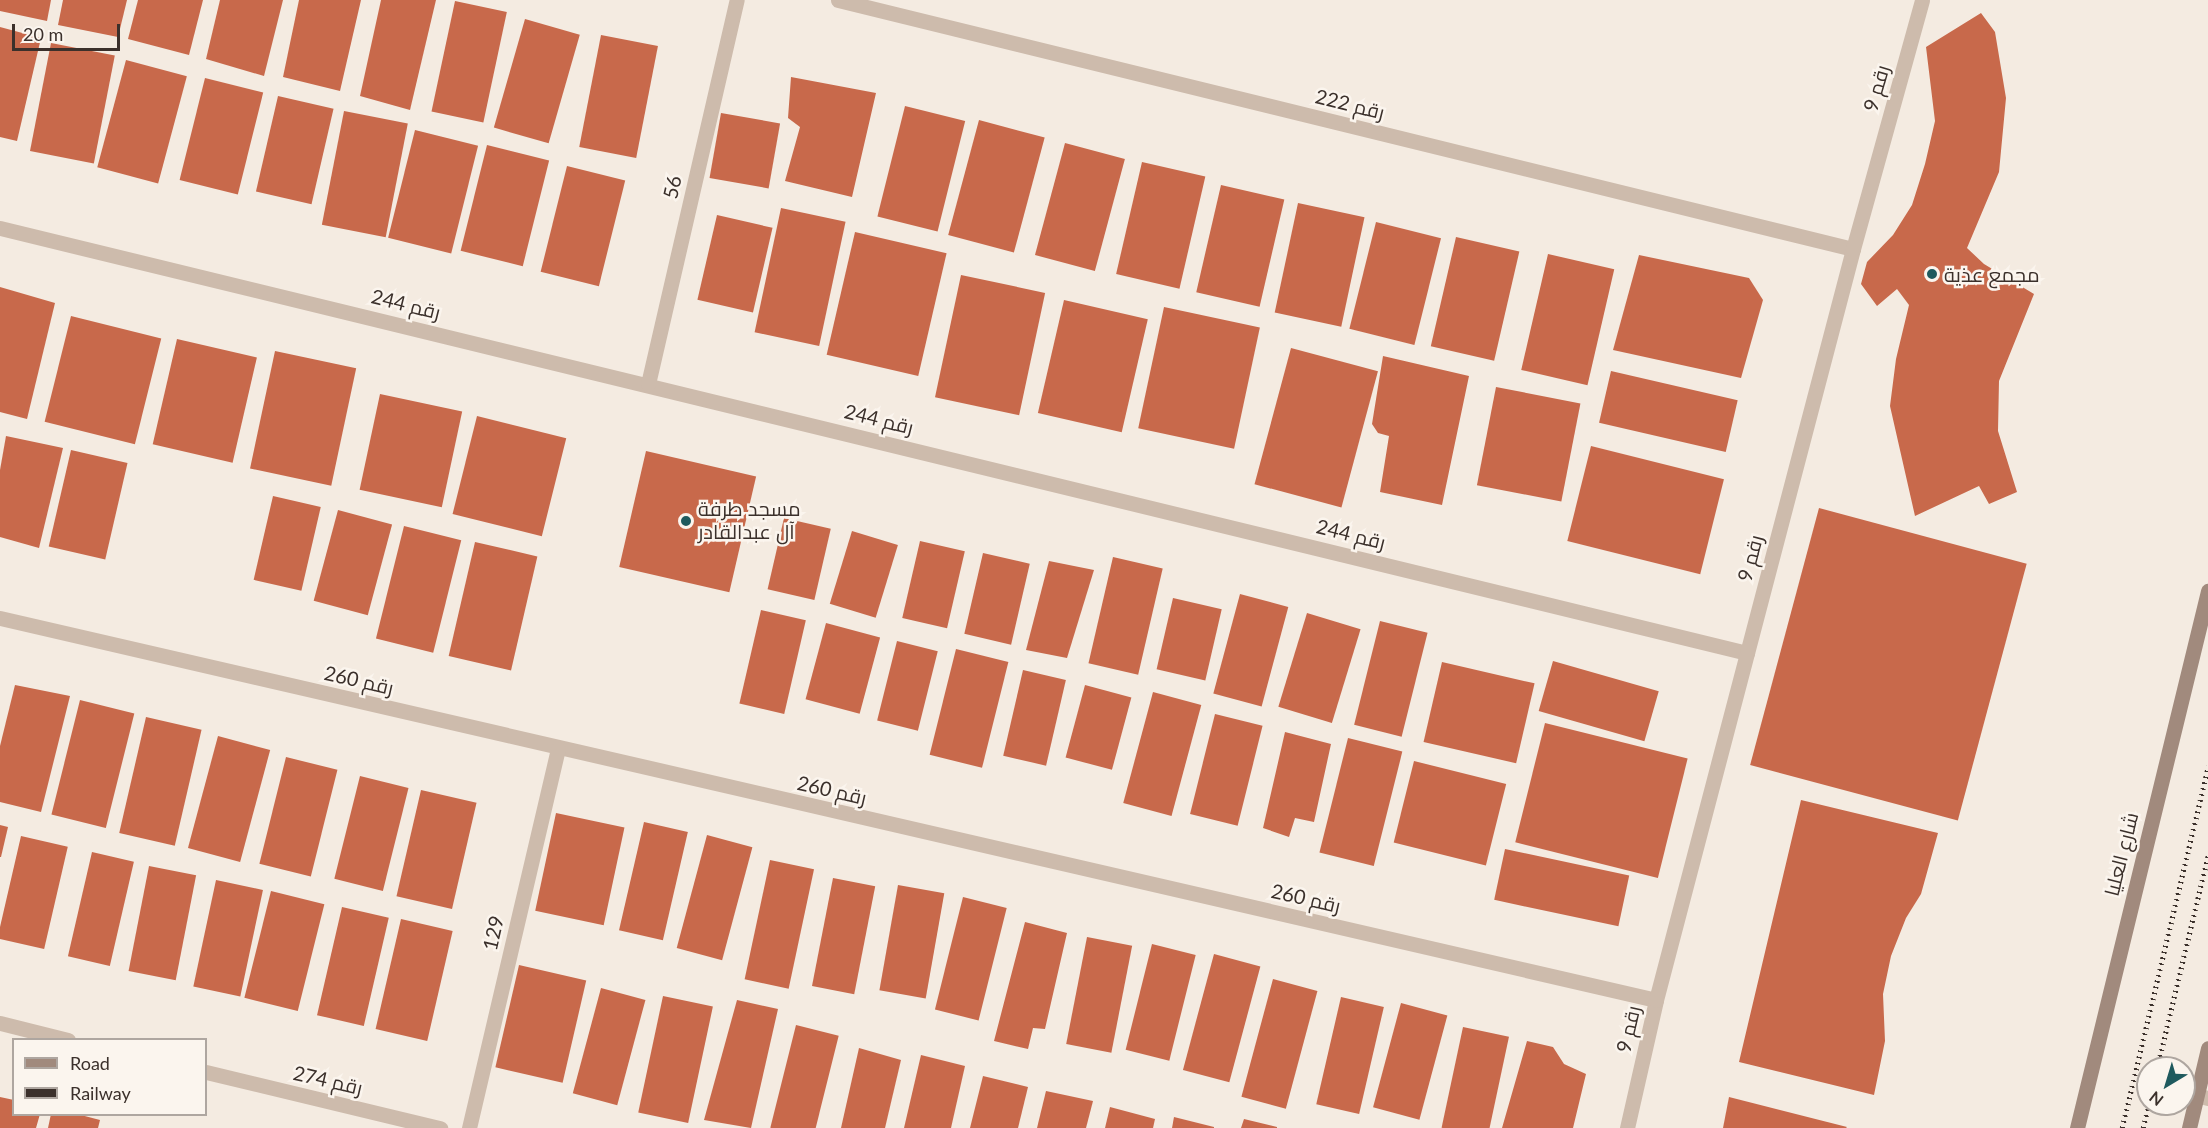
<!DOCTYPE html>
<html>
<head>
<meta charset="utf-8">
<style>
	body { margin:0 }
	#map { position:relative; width:2208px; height:1128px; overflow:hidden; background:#f4ebe1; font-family:Lato,Cairo,sans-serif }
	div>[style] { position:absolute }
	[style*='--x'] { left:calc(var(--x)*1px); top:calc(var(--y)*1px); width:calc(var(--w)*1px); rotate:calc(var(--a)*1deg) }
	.building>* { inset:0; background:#c8694b; transform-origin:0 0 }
	.lane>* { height:15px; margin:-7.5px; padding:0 7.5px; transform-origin:7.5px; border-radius:7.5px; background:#cdbbac }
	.street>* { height:15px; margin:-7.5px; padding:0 7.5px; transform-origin:7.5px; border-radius:7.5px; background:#cdbbac }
	.secondary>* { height:15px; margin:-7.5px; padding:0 7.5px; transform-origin:7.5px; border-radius:7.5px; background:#a18a7d }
	.rail>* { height:4.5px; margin-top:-2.25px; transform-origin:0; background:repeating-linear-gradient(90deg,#3b302b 0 1.5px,transparent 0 6px) }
	.dots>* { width:16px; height:16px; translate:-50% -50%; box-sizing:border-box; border:3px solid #fbf5ee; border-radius:50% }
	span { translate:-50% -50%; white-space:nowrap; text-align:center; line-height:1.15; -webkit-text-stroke:5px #fbf5ee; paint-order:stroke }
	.street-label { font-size:20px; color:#3b302b }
	.poi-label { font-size:20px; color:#3b302b }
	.left { translate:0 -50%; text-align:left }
	.legend { position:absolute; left:12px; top:1038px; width:195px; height:78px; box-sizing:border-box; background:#fbf5ee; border:2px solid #aea6a0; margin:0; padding:8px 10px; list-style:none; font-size:18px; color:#3b302b }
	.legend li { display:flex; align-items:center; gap:12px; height:30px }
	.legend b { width:30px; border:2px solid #aea6a0 }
	.north { position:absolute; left:2136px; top:1056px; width:60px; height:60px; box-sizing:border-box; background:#fbf5ee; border:2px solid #aea6a0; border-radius:50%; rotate:218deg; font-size:16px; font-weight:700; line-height:24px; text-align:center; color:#3b302b }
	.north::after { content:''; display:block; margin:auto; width:21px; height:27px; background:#1f5a5e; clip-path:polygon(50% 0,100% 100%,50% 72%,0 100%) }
	.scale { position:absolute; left:12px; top:24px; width:108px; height:27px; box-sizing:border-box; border:3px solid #3b302b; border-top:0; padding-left:8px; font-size:18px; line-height:21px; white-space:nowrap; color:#3b302b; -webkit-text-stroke:4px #fbf5ee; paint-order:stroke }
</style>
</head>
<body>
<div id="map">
	<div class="building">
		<div style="clip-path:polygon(0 0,51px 0,47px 21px,0 11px)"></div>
		<div style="clip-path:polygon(63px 0,127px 0,118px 37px,58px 25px)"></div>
		<div style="clip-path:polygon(138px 0,203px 0,189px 55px,128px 39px)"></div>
		<div style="clip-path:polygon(220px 0,283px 0,264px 76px,206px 59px)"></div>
		<div style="clip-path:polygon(299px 0,361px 0,340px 91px,283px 77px)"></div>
		<div style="clip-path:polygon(381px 0,436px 0,410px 110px,360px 96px)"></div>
		<div style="left:455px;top:1px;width:53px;height:113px;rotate:12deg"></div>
		<div style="clip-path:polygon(1981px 13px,1995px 32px,2006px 98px,1999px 172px,1967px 248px,1984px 264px,2034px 294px,1999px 381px,1998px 431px,2017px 492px,1989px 504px,1979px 486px,1915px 516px,1890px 406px,1896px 359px,1909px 305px,1897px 289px,1877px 306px,1861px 284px,1867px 262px,1893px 235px,1912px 205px,1925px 164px,1935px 121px,1926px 47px)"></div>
		<div style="left:525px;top:19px;width:57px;height:113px;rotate:16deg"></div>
		<div style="clip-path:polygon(0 27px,41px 38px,17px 141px,0 137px)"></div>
		<div style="left:601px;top:35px;width:58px;height:114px;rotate:11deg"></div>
		<div style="left:51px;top:43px;width:65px;height:110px;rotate:11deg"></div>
		<div style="left:126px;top:60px;width:63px;height:111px;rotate:15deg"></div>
		<div style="clip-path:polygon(791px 77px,876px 93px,852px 197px,785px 181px,800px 127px,788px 118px)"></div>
		<div style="left:205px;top:78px;width:60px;height:105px;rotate:14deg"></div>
		<div style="left:278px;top:96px;width:57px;height:98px;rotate:13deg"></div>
		<div style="left:905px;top:106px;width:62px;height:114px;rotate:14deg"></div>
		<div style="left:344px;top:111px;width:65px;height:116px;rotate:11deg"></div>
		<div style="left:721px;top:113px;width:60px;height:66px;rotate:10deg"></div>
		<div style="left:979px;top:120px;width:68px;height:119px;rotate:15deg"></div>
		<div style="left:415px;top:130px;width:65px;height:111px;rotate:14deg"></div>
		<div style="left:1065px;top:143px;width:62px;height:116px;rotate:15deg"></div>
		<div style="left:487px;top:145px;width:64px;height:109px;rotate:14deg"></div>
		<div style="left:1142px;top:162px;width:65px;height:115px;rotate:13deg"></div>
		<div style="left:567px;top:166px;width:60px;height:109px;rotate:14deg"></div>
		<div style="left:1221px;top:185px;width:65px;height:110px;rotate:13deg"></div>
		<div style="left:1298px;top:203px;width:68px;height:112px;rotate:12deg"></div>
		<div style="left:781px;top:208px;width:66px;height:127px;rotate:12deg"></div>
		<div style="left:717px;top:215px;width:57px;height:87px;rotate:13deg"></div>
		<div style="left:1376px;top:222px;width:67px;height:110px;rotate:14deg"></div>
		<div style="left:855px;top:232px;width:94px;height:126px;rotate:13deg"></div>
		<div style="left:1456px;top:237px;width:65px;height:112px;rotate:13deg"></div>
		<div style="left:1548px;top:254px;width:68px;height:119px;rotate:13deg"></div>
		<div style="clip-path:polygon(1639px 255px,1749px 278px,1763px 300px,1741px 378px,1613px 350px)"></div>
		<div style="left:961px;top:275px;width:86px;height:125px;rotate:12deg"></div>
		<div style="clip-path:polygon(0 287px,55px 303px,27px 419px,0 412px)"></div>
		<div style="left:1064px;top:300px;width:86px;height:116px;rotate:13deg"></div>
		<div style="left:1164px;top:307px;width:98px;height:124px;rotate:12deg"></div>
		<div style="left:71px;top:316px;width:93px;height:109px;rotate:14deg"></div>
		<div style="left:177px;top:339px;width:82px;height:108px;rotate:13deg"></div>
		<div style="left:1291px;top:348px;width:90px;height:141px;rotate:15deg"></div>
		<div style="left:275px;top:351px;width:83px;height:120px;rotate:12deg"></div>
		<div style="clip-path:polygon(1383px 356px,1469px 376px,1442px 505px,1380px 492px,1389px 436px,1378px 433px,1372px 424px)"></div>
		<div style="left:1611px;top:371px;width:130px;height:53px;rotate:13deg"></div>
		<div style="left:1496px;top:387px;width:86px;height:100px;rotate:11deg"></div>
		<div style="left:380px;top:394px;width:84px;height:98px;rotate:12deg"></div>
		<div style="left:477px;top:416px;width:92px;height:101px;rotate:14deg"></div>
		<div style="clip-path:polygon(6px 436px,63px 448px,39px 548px,0 537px,0 470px)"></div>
		<div style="left:1591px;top:446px;width:137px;height:98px;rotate:14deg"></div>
		<div style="left:71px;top:450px;width:58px;height:99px;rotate:13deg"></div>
		<div style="left:646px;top:451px;width:113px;height:119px;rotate:13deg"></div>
		<div style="left:273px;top:496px;width:49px;height:86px;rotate:13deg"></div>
		<div style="left:1819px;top:508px;width:215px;height:266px;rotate:15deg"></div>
		<div style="left:338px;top:510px;width:56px;height:94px;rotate:15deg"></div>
		<div style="left:784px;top:518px;width:48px;height:73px;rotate:13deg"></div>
		<div style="left:404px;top:526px;width:59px;height:116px;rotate:14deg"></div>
		<div style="left:852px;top:531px;width:48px;height:76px;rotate:17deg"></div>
		<div style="left:920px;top:541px;width:46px;height:79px;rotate:13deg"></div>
		<div style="left:475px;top:542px;width:64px;height:117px;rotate:13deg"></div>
		<div style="left:983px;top:553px;width:48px;height:83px;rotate:13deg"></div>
		<div style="left:1113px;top:557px;width:51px;height:109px;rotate:13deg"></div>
		<div style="clip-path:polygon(1049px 561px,1094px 570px,1067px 658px,1026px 650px)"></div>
		<div style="left:1240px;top:594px;width:50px;height:103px;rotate:15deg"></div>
		<div style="left:1173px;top:598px;width:50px;height:73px;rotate:13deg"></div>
		<div style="left:761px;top:610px;width:46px;height:96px;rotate:13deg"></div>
		<div style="left:1307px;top:613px;width:56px;height:98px;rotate:17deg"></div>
		<div style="left:1380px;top:621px;width:49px;height:107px;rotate:14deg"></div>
		<div style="left:826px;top:623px;width:56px;height:79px;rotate:15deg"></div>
		<div style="left:897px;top:641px;width:42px;height:82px;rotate:14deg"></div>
		<div style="left:956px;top:649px;width:54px;height:109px;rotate:14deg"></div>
		<div style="left:1553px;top:661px;width:110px;height:52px;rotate:16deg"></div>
		<div style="left:1442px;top:662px;width:95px;height:82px;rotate:13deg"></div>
		<div style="left:1023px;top:670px;width:44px;height:88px;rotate:13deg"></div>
		<div style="clip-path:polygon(15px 685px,70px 696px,41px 812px,0 802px,0 746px)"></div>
		<div style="left:1085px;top:685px;width:48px;height:75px;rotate:15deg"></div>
		<div style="left:1153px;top:692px;width:50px;height:115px;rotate:15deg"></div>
		<div style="left:80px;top:700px;width:56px;height:118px;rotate:14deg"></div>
		<div style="left:1215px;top:714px;width:49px;height:103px;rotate:14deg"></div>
		<div style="left:146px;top:717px;width:57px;height:119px;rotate:13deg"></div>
		<div style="left:1545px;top:723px;width:147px;height:123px;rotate:14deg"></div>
		<div style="clip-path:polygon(1285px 732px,1331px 744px,1314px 822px,1295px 818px,1289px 837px,1263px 828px)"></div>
		<div style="left:218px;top:736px;width:54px;height:116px;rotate:15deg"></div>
		<div style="left:1348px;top:738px;width:56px;height:118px;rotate:14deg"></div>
		<div style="left:286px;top:757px;width:53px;height:110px;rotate:14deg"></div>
		<div style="left:1414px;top:761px;width:95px;height:84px;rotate:14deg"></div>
		<div style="left:360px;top:776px;width:50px;height:106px;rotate:14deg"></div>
		<div style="left:421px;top:790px;width:57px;height:109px;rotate:13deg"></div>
		<div style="clip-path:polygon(1801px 800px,1938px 833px,1921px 894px,1906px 918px,1891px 956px,1883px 994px,1885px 1041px,1874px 1095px,1739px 1062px)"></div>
		<div style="left:556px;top:813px;width:70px;height:100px;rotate:12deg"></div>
		<div style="left:644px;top:822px;width:45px;height:111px;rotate:13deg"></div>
		<div style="clip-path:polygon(0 825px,8px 827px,1px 857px,0 857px)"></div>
		<div style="left:707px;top:835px;width:47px;height:117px;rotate:15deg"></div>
		<div style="left:21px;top:836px;width:48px;height:105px;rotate:13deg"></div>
		<div style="left:1505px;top:849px;width:127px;height:52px;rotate:12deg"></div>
		<div style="left:92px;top:852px;width:43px;height:107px;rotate:13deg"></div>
		<div style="left:770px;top:860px;width:45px;height:122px;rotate:12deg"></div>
		<div style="left:149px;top:866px;width:48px;height:107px;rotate:11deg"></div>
		<div style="left:833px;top:878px;width:43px;height:110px;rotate:11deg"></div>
		<div style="left:216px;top:880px;width:48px;height:109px;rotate:12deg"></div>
		<div style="left:898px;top:885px;width:47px;height:107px;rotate:10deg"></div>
		<div style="left:271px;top:891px;width:55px;height:110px;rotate:14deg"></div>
		<div style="left:963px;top:897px;width:45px;height:116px;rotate:14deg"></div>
		<div style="left:342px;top:907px;width:48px;height:111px;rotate:13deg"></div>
		<div style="left:401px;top:919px;width:53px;height:113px;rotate:13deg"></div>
		<div style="clip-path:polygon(1025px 922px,1067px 933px,1045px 1029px,1033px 1028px,1028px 1049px,994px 1041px)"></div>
		<div style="left:1087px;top:937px;width:46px;height:109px;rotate:11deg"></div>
		<div style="left:1152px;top:944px;width:45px;height:109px;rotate:14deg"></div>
		<div style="left:1214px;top:954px;width:48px;height:120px;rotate:15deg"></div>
		<div style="left:519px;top:965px;width:69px;height:105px;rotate:13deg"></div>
		<div style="left:1273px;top:979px;width:46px;height:122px;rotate:15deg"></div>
		<div style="left:601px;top:988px;width:46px;height:109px;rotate:15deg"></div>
		<div style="left:663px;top:996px;width:51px;height:119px;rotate:12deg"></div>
		<div style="left:1341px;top:997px;width:44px;height:110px;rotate:13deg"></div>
		<div style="clip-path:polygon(737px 1000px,778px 1009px,751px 1128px,704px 1120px)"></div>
		<div style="left:1401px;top:1003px;width:48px;height:108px;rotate:15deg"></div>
		<div style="left:796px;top:1025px;width:44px;height:106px;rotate:14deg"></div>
		<div style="left:1463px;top:1027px;width:47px;height:103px;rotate:12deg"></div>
		<div style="clip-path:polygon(1527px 1041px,1553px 1047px,1564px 1064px,1586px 1074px,1573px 1128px,1502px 1128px)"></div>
		<div style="clip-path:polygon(859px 1048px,901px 1060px,885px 1128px,841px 1128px)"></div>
		<div style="clip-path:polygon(921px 1055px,965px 1066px,951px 1128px,904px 1128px)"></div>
		<div style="clip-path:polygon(983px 1076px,1028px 1087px,1018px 1128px,970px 1128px)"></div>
		<div style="clip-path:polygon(1046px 1091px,1093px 1101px,1086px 1128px,1037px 1128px)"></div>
		<div style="clip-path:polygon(0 1097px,14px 1100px,14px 1114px,40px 1114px,36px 1128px,0 1128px)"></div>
		<div style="clip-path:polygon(1729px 1097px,1847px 1127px,1846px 1128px,1723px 1128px)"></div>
		<div style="clip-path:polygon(1110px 1107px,1155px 1119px,1153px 1128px,1105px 1128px)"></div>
		<div style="clip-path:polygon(51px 1114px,77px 1114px,100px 1120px,98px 1128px,48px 1128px)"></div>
		<div style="clip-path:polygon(1174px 1117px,1214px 1127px,1214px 1128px,1172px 1128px)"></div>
		<div style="clip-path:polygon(1244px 1119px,1277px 1127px,1277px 1128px,1241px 1128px)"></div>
	</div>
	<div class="lane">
		<div style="--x:2196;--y:1095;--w:12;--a:14"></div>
	</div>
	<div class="street">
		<div style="--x:838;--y:0;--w:1045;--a:13.78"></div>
		<div style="--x:0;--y:228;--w:1798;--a:13.67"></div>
		<div style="--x:648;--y:384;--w:394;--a:-77"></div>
		<div style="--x:0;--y:618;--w:1699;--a:12.99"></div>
		<div style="--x:0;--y:1023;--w:70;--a:14"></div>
		<div style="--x:206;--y:1072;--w:241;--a:13.5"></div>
		<div style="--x:469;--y:1128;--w:389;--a:-76.8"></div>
		<div style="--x:1627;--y:1128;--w:131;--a:-77.2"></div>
		<div style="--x:1656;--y:1000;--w:776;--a:-75.3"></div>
		<div style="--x:1853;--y:249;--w:258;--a:-74.5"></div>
	</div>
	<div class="secondary">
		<div style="--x:2077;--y:1128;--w:553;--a:-76.29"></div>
		<div style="--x:2189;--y:1128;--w:82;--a:-76.6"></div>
	</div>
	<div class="rail">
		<div style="--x:2157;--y:1068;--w:219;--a:-76.5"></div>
		<div style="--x:2122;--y:1128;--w:372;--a:-76.6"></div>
		<div style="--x:2143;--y:1128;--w:25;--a:-76"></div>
	</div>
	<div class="dots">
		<div style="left:1932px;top:274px;background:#1f5a5e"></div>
		<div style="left:686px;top:521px;background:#1f5a5e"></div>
	</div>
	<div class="street-label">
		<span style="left:1876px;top:88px;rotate:-74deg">رقم 9</span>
		<span style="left:1350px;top:104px;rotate:14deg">رقم 222</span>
		<span style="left:672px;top:187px;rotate:-77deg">56</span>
		<span style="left:406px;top:304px;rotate:14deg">رقم 244</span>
		<span style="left:879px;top:419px;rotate:14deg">رقم 244</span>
		<span style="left:1351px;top:534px;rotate:14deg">رقم 244</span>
		<span style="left:1750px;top:558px;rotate:-75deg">رقم 9</span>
		<span style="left:359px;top:680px;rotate:13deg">رقم 260</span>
		<span style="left:832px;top:790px;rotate:13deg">رقم 260</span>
		<span style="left:2121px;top:854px;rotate:-76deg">شارع العليا</span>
		<span style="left:1306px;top:898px;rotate:13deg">رقم 260</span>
		<span style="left:493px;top:933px;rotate:-77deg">129</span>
		<span style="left:1628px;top:1029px;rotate:-77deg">رقم 9</span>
		<span style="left:328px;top:1080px;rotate:13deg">رقم 274</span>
	</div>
	<div class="poi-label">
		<span class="left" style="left:1944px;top:274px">مجمع عذية</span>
		<span class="left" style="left:698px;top:520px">مسجد طرفة<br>آل عبدالقادر</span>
	</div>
	<ul class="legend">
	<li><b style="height:8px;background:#a18a7d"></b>Road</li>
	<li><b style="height:8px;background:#3b302b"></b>Railway</li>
	</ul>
	<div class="north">N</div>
	<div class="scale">20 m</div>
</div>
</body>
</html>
